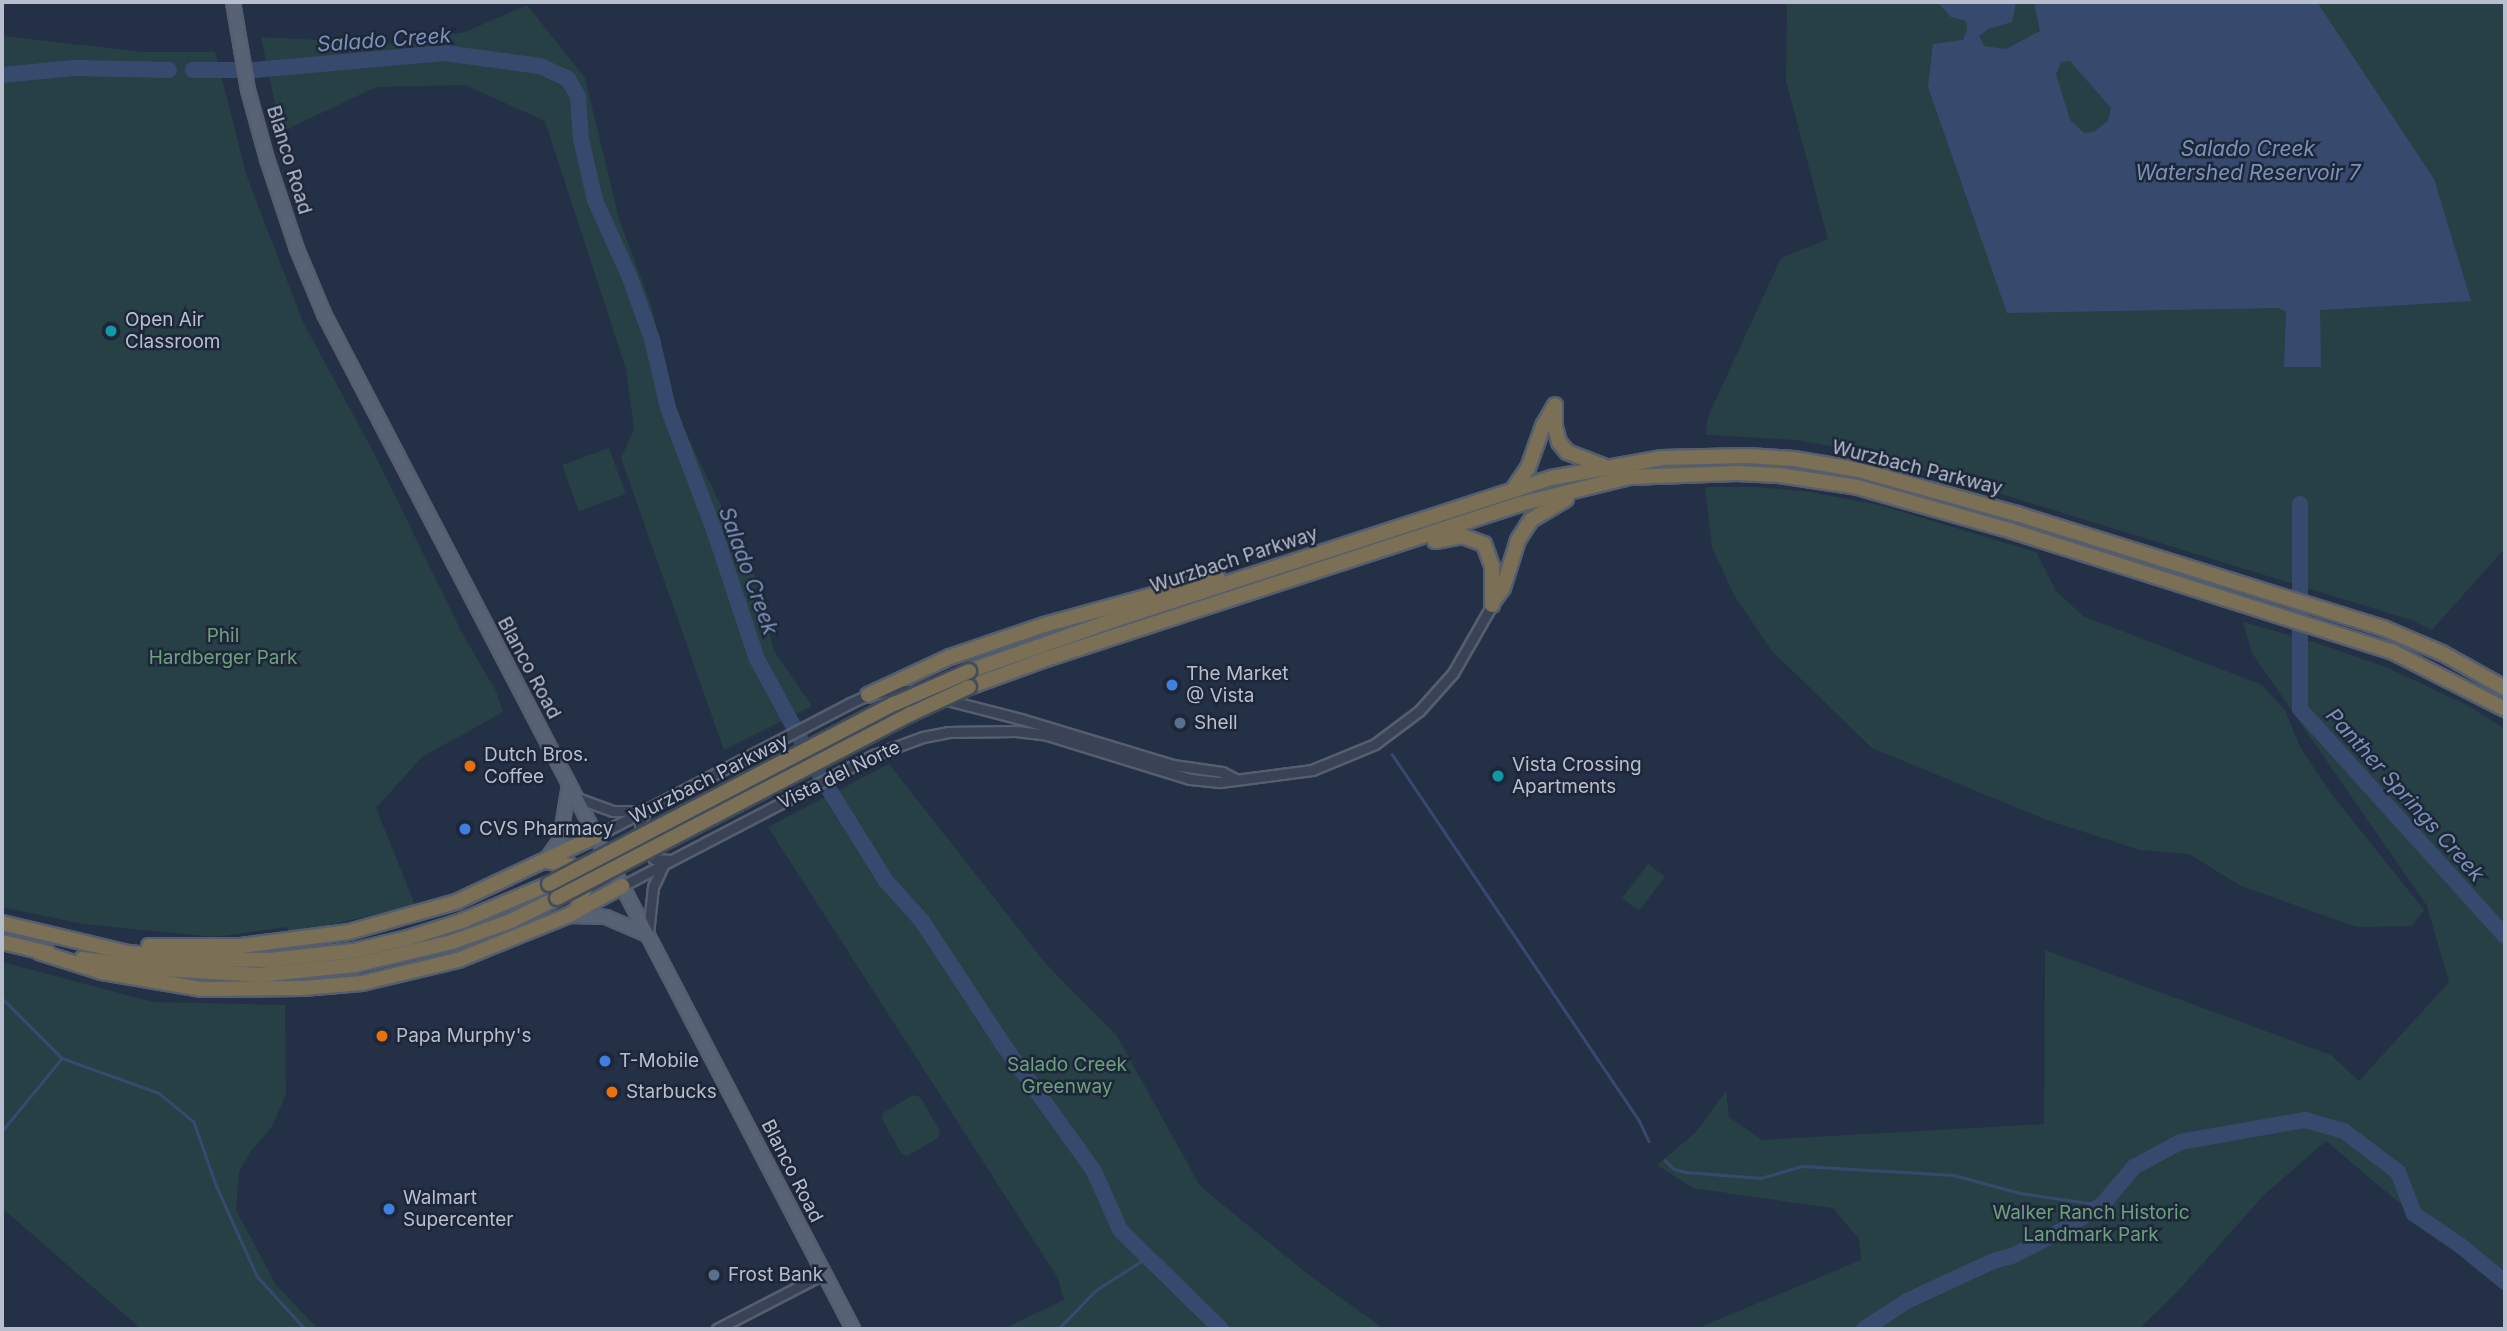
<!DOCTYPE html>
<html>
<head>
<meta charset="utf-8">
<style>
	body { margin:0 }
	#map { position:relative; width:2507px; height:1331px; overflow:hidden; background:#243045; font-family:Inter,sans-serif }
	div>[style] { position:absolute }
	[style*='--x'] { left:calc(var(--x)*1px); top:calc(var(--y)*1px); width:calc(var(--w)*1px); rotate:calc(var(--a)*1deg) }
	.green>* { inset:0; background:#274046; transform-origin:0 0 }
	.water>* { inset:0; background:#374a6e }
	.stream>* { height:2.5px; margin:-1.25px; padding:0 1.25px; transform-origin:1.25px; border-radius:1.25px; background:#374a6e }
	.river>* { height:16px; margin:-8px; padding:0 8px; transform-origin:8px; border-radius:8px; background:#374a6e }
	.roads { filter:drop-shadow(2px 0 #555e6f) drop-shadow(-2px 0 #555e6f) drop-shadow(0 2px #555e6f) drop-shadow(0 -2px #555e6f) }
	.minor>* { height:9px; margin:-4.5px; padding:0 4.5px; transform-origin:4.5px; border-radius:4.5px; background:#394355 }
	.major>* { height:12px; margin:-6px; padding:0 6px; transform-origin:6px; border-radius:6px; background:#576275 }
	.highway>* { height:14px; margin:-7px; padding:0 7px; transform-origin:7px; border-radius:7px; background:#7b6f55 }
	.bridges { filter:drop-shadow(2px 0 #414b5c) drop-shadow(-2px 0 #414b5c) drop-shadow(0 2px #414b5c) drop-shadow(0 -2px #414b5c) }
	.highway-bridge>* { height:14px; margin:-7px; padding:0 7px; transform-origin:7px; border-radius:7px; background:#7b6f55 }
	.dots>* { width:19px; height:19px; translate:-50% -50%; box-sizing:border-box; border:4px solid #1e273a; border-radius:50% }
	span { translate:-50% -50%; white-space:nowrap; text-align:center; line-height:1.15; -webkit-text-stroke:5px #1e273a; paint-order:stroke }
	.street-label { font-size:19px; color:#b7bece }
	.poi-label { font-size:19px; color:#b7bece }
	.left { translate:0 -50%; text-align:left }
	.park-label { font-size:19px; color:#6ca17c }
	.water-label { font-size:21px; color:#7c91b8; font-style:italic }
	.frame { position:absolute; inset:0; border:4px solid #b7bece; pointer-events:none }
</style>
</head>
<body>
<div id="map">
	<div class="green">
		<div style="clip-path:polygon(1787px 2px,2505px 2px,2505px 548px,2432px 630px,2411px 620px,1868px 453px,1797px 440px,1706px 435px,1707px 419px,1781px 258px,1828px 239px,1786px 81px)"></div>
		<div style="clip-path:polygon(527px 5px,585px 78px,619px 219px,652px 308px,675px 411px,755px 576px,774px 651px,812px 706px,724px 750px,621px 458px,634px 429px,626px 369px,545px 121px,465px 85px,376px 87px,281px 132px,261px 37px,394px 44px,465px 32px)"></div>
		<div style="clip-path:polygon(2px 36px,144px 52px,215px 52px,247px 177px,303px 322px,377px 459px,463px 635px,496px 691px,503px 712px,422px 757px,376px 808px,415px 905px,317px 928px,289px 932px,287px 927px,215px 937px,83px 924px,2px 907px)"></div>
		<div style="left:609px;top:448px;width:49px;height:50px;rotate:70deg"></div>
		<div style="clip-path:polygon(1705px 487px,1757px 487px,1810px 492px,1879px 505px,2036px 552px,2056px 591px,2083px 616px,2262px 685px,2285px 710px,2300px 747px,2330px 792px,2424px 910px,2412px 926px,2357px 927px,2241px 886px,2189px 854px,2140px 850px,2047px 820px,1872px 748px,1772px 651px,1734px 595px,1712px 547px)"></div>
		<div style="clip-path:polygon(2243px 622px,2317px 643px,2388px 668px,2471px 707px,2505px 729px,2505px 1292px,2326px 1141px,2265px 1194px,2178px 1291px,2139px 1329px,1696px 1329px,1861px 1260px,1859px 1239px,1833px 1208px,1693px 1188px,1657px 1165px,1695px 1133px,1726px 1091px,1729px 1117px,1762px 1140px,2044px 1124px,2045px 950px,2331px 1055px,2359px 1081px,2449px 982px,2427px 906px,2252px 653px)"></div>
		<div style="clip-path:polygon(889px 764px,1046px 964px,1117px 1036px,1200px 1186px,1305px 1272px,1384px 1329px,1003px 1329px,1064px 1300px,1058px 1278px,768px 827px)"></div>
		<div style="left:1648px;top:864px;width:21px;height:43px;rotate:37deg"></div>
		<div style="clip-path:polygon(2px 962px,153px 1002px,285px 1005px,286px 1094px,272px 1127px,251px 1151px,239px 1172px,236px 1210px,276px 1285px,318px 1329px,141px 1329px,2px 1208px)"></div>
		<div style="clip-path:polygon(913px 1095px,920px 1097px,940px 1131px,938px 1138px,907px 1156px,901px 1153px,882px 1119px,883px 1113px)"></div>
	</div>
	<div class="water">
		<div style="clip-path:polygon(evenodd,1937px 2px,2016px 2px,2012px 22px,1988px 29px,1979px 36px,1984px 46px,2006px 49px,2040px 31px,2034px 2px,2317px 2px,2434px 179px,2471px 301px,2320px 310px,2321px 367px,2284px 367px,2286px 316px,2285px 311px,2278px 308px,2007px 313px,1928px 87px,1933px 44px,1963px 40px,1967px 30px,1966px 21px,1951px 17px,1937px 2px,2070px 61px,2111px 108px,2108px 121px,2094px 132px,2084px 133px,2070px 120px,2056px 74px,2061px 62px,2070px 61px)"></div>
	</div>
	<div class="stream">
		<div style="--x:1392;--y:754;--w:444;--a:56"></div>
		<div style="--x:1640;--y:1122;--w:21;--a:65"></div>
		<div style="--x:2;--y:998;--w:85;--a:45"></div>
		<div style="--x:62;--y:1058;--w:103;--a:19.8"></div>
		<div style="--x:159;--y:1093;--w:45;--a:39.6"></div>
		<div style="--x:194;--y:1122;--w:67;--a:70.8"></div>
		<div style="--x:216;--y:1185;--w:100;--a:65.7"></div>
		<div style="--x:257;--y:1276;--w:72;--a:47.8"></div>
		<div style="--x:2;--y:1131;--w:94;--a:-50.6"></div>
		<div style="--x:1665;--y:1160;--w:13;--a:45"></div>
		<div style="--x:1674;--y:1169;--w:12;--a:14"></div>
		<div style="--x:1686;--y:1172;--w:75;--a:4.6"></div>
		<div style="--x:1761;--y:1178;--w:43;--a:-16.3"></div>
		<div style="--x:1802;--y:1166;--w:152;--a:3.4"></div>
		<div style="--x:1954;--y:1175;--w:68;--a:15.3"></div>
		<div style="--x:2020;--y:1193;--w:83;--a:8.3"></div>
		<div style="--x:1058;--y:1329;--w:54;--a:-45.7"></div>
		<div style="--x:1096;--y:1290;--w:59;--a:-32.6"></div>
	</div>
	<div class="river">
		<div style="--x:193;--y:70;--w:61;--a:0"></div>
		<div style="--x:254;--y:70;--w:191;--a:-5.1"></div>
		<div style="--x:444;--y:53;--w:97;--a:7.7"></div>
		<div style="--x:540;--y:66;--w:31;--a:25"></div>
		<div style="--x:568;--y:79;--w:20;--a:60"></div>
		<div style="--x:578;--y:96;--w:43;--a:86"></div>
		<div style="--x:581;--y:139;--w:63;--a:77.1"></div>
		<div style="--x:595;--y:200;--w:85;--a:65.8"></div>
		<div style="--x:630;--y:278;--w:65;--a:70.2"></div>
		<div style="--x:652;--y:339;--w:71;--a:76.9"></div>
		<div style="--x:668;--y:408;--w:130;--a:69.3"></div>
		<div style="--x:714;--y:530;--w:136;--a:71.6"></div>
		<div style="--x:757;--y:659;--w:132;--a:61.5"></div>
		<div style="--x:820;--y:775;--w:125;--a:58.1"></div>
		<div style="--x:886;--y:881;--w:54;--a:48"></div>
		<div style="--x:922;--y:921;--w:146;--a:56.7"></div>
		<div style="--x:1002;--y:1043;--w:158;--a:54.3"></div>
		<div style="--x:1094;--y:1171;--w:64;--a:66.2"></div>
		<div style="--x:1120;--y:1230;--w:141;--a:44.4"></div>
		<div style="--x:2;--y:75;--w:72;--a:-5.6"></div>
		<div style="--x:74;--y:68;--w:95;--a:1.2"></div>
		<div style="--x:2300;--y:504;--w:205;--a:90"></div>
		<div style="--x:2300;--y:709;--w:306;--a:47.9"></div>
		<div style="--x:1864;--y:1329;--w:51;--a:-33.1"></div>
		<div style="--x:1907;--y:1301;--w:95;--a:-24.9"></div>
		<div style="--x:1993;--y:1261;--w:20;--a:-15"></div>
		<div style="--x:2012;--y:1256;--w:53;--a:-27.1"></div>
		<div style="--x:2059;--y:1232;--w:51;--a:-32.1"></div>
		<div style="--x:2102;--y:1205;--w:50;--a:-49.9"></div>
		<div style="--x:2134;--y:1167;--w:52;--a:-28.5"></div>
		<div style="--x:2180;--y:1142;--w:127;--a:-10"></div>
		<div style="--x:2305;--y:1120;--w:41;--a:15.8"></div>
		<div style="--x:2344;--y:1131;--w:68;--a:37.2"></div>
		<div style="--x:2398;--y:1172;--w:45;--a:69.1"></div>
		<div style="--x:2414;--y:1214;--w:57;--a:34.2"></div>
		<div style="--x:2461;--y:1246;--w:57;--a:39.3"></div>
	</div>
	<div class="roads">
		<div class="minor">
			<div style="--x:577;--y:798;--w:38;--a:20"></div>
			<div style="--x:613;--y:811;--w:24;--a:0"></div>
			<div style="--x:646;--y:809;--w:17;--a:111"></div>
			<div style="--x:640;--y:825;--w:14;--a:86"></div>
			<div style="--x:641;--y:839;--w:24;--a:57"></div>
			<div style="--x:654;--y:859;--w:17;--a:3"></div>
			<div style="--x:596;--y:836;--w:287;--a:-27.6"></div>
			<div style="--x:850;--y:703;--w:20;--a:-24"></div>
			<div style="--x:868;--y:695;--w:20;--a:-11"></div>
			<div style="--x:888;--y:691;--w:20;--a:-3"></div>
			<div style="--x:908;--y:690;--w:117;--a:14.4"></div>
			<div style="--x:1021;--y:719;--w:159;--a:16.8"></div>
			<div style="--x:1173;--y:765;--w:49;--a:8.1"></div>
			<div style="--x:1222;--y:772;--w:15;--a:28"></div>
			<div style="--x:622;--y:886;--w:284;--a:-27.5"></div>
			<div style="--x:874;--y:755;--w:52;--a:-20.2"></div>
			<div style="--x:923;--y:737;--w:25;--a:-11"></div>
			<div style="--x:948;--y:732;--w:68;--a:-0.8"></div>
			<div style="--x:1016;--y:731;--w:31;--a:7"></div>
			<div style="--x:1047;--y:735;--w:150;--a:17.1"></div>
			<div style="--x:1190;--y:779;--w:30;--a:6"></div>
			<div style="--x:1220;--y:782;--w:93;--a:-7.4"></div>
			<div style="--x:1312;--y:770;--w:68;--a:-22.4"></div>
			<div style="--x:1375;--y:744;--w:55;--a:-36.9"></div>
			<div style="--x:1419;--y:711;--w:51;--a:-48.2"></div>
			<div style="--x:1453;--y:673;--w:78;--a:-60.2"></div>
			<div style="--x:648;--y:933;--w:46;--a:-83.8"></div>
			<div style="--x:653;--y:887;--w:23;--a:-65"></div>
			<div style="--x:717;--y:1329;--w:119;--a:-27.4"></div>
		</div>
		<div class="major">
			<div style="--x:233;--y:2;--w:89;--a:80.3"></div>
			<div style="--x:248;--y:90;--w:72;--a:74.6"></div>
			<div style="--x:267;--y:159;--w:95;--a:71.6"></div>
			<div style="--x:297;--y:249;--w:70;--a:67.4"></div>
			<div style="--x:324;--y:314;--w:1145;--a:62.47"></div>
			<div style="--x:546;--y:860;--w:24;--a:-55"></div>
			<div style="--x:560;--y:840;--w:56;--a:-80.7"></div>
			<div style="--x:567;--y:916;--w:39;--a:1"></div>
			<div style="--x:606;--y:917;--w:46;--a:23.2"></div>
		</div>
		<div class="highway">
			<div style="--x:1555;--y:407;--w:20;--a:90"></div>
			<div style="--x:1555;--y:427;--w:16;--a:75"></div>
			<div style="--x:1559;--y:442;--w:13;--a:51"></div>
			<div style="--x:1567;--y:452;--w:39;--a:21"></div>
			<div style="--x:1513;--y:490;--w:27;--a:-56"></div>
			<div style="--x:1528;--y:468;--w:45;--a:-70.3"></div>
			<div style="--x:1543;--y:426;--w:24;--a:-60"></div>
			<div style="--x:1435;--y:541;--w:27;--a:-10"></div>
			<div style="--x:1462;--y:536;--w:23;--a:20"></div>
			<div style="--x:1484;--y:544;--w:23;--a:70"></div>
			<div style="--x:1492;--y:566;--w:39;--a:90"></div>
			<div style="--x:1492;--y:603;--w:19;--a:-54"></div>
			<div style="--x:1503;--y:588;--w:50;--a:-72.6"></div>
			<div style="--x:1518;--y:540;--w:24;--a:-57"></div>
			<div style="--x:1531;--y:520;--w:41;--a:-31"></div>
			<div style="--x:969;--y:671;--w:154;--a:-19.4"></div>
			<div style="--x:1114;--y:620;--w:459;--a:-18"></div>
			<div style="--x:1551;--y:478;--w:113;--a:-10.2"></div>
			<div style="--x:1662;--y:458;--w:86;--a:-1.3"></div>
			<div style="--x:1748;--y:456;--w:46;--a:3.7"></div>
			<div style="--x:1794;--y:459;--w:66;--a:9.6"></div>
			<div style="--x:1859;--y:470;--w:164;--a:15.6"></div>
			<div style="--x:2017;--y:514;--w:383;--a:17.3"></div>
			<div style="--x:2383;--y:628;--w:64;--a:23"></div>
			<div style="--x:2442;--y:653;--w:72;--a:29.1"></div>
			<div style="--x:969;--y:687;--w:82;--a:-20"></div>
			<div style="--x:1046;--y:659;--w:499;--a:-18.1"></div>
			<div style="--x:1520;--y:504;--w:112;--a:-13.9"></div>
			<div style="--x:1629;--y:477;--w:108;--a:-2.1"></div>
			<div style="--x:1737;--y:473;--w:42;--a:2.7"></div>
			<div style="--x:1779;--y:475;--w:79;--a:8.7"></div>
			<div style="--x:1857;--y:487;--w:161;--a:15.8"></div>
			<div style="--x:2012;--y:531;--w:400;--a:17.6"></div>
			<div style="--x:2393;--y:652;--w:126;--a:27"></div>
			<div style="--x:868;--y:695;--w:90;--a:-24.9"></div>
			<div style="--x:950;--y:657;--w:99;--a:-18.8"></div>
			<div style="--x:1044;--y:625;--w:180;--a:-15.4"></div>
			<div style="--x:546;--y:861;--w:25;--a:11"></div>
			<div style="--x:571;--y:866;--w:12;--a:48"></div>
			<div style="--x:579;--y:875;--w:17;--a:77"></div>
			<div style="--x:583;--y:892;--w:20;--a:108"></div>
			<div style="--x:2;--y:923;--w:130;--a:13.4"></div>
			<div style="--x:128;--y:953;--w:64;--a:5.4"></div>
			<div style="--x:192;--y:959;--w:77;--a:0.7"></div>
			<div style="--x:269;--y:960;--w:84;--a:-6.1"></div>
			<div style="--x:353;--y:951;--w:57;--a:-13.3"></div>
			<div style="--x:408;--y:938;--w:57;--a:-17.5"></div>
			<div style="--x:462;--y:921;--w:95;--a:-23"></div>
			<div style="--x:2;--y:942;--w:47;--a:13.4"></div>
			<div style="--x:149;--y:946;--w:92;--a:0"></div>
			<div style="--x:241;--y:946;--w:109;--a:-7.4"></div>
			<div style="--x:349;--y:932;--w:111;--a:-15.7"></div>
			<div style="--x:456;--y:902;--w:155;--a:-25.2"></div>
			<div style="--x:39;--y:952;--w:66;--a:17.6"></div>
			<div style="--x:102;--y:972;--w:100;--a:9.7"></div>
			<div style="--x:201;--y:989;--w:102;--a:-0.6"></div>
			<div style="--x:303;--y:988;--w:59;--a:-4.8"></div>
			<div style="--x:362;--y:983;--w:99;--a:-13.5"></div>
			<div style="--x:458;--y:960;--w:118;--a:-22"></div>
			<div style="--x:567;--y:916;--w:63;--a:-28.6"></div>
			<div style="--x:82;--y:959;--w:66;--a:7.9"></div>
			<div style="--x:147;--y:968;--w:112;--a:3.6"></div>
			<div style="--x:259;--y:975;--w:97;--a:-5.9"></div>
			<div style="--x:355;--y:965;--w:100;--a:-13.3"></div>
			<div style="--x:452;--y:942;--w:63;--a:-19.6"></div>
			<div style="--x:511;--y:921;--w:51;--a:-26.6"></div>
		</div>
	</div>
	<div class="bridges">
		<div class="highway-bridge">
			<div style="--x:549;--y:884;--w:389;--a:-27.6"></div>
			<div style="--x:894;--y:704;--w:82;--a:-23.7"></div>
			<div style="--x:557;--y:898;--w:399;--a:-27.5"></div>
			<div style="--x:911;--y:714;--w:64;--a:-25"></div>
		</div>
	</div>
	<div class="dots">
		<div style="left:111px;top:331px;background:#0f9aa8"></div>
		<div style="left:1172px;top:685px;background:#3f7fe0"></div>
		<div style="left:1180px;top:723px;background:#5c6f8a"></div>
		<div style="left:470px;top:766px;background:#e8710a"></div>
		<div style="left:1498px;top:776px;background:#0f9aa8"></div>
		<div style="left:465px;top:829px;background:#3f7fe0"></div>
		<div style="left:382px;top:1036px;background:#e8710a"></div>
		<div style="left:605px;top:1061px;background:#3f7fe0"></div>
		<div style="left:612px;top:1092px;background:#e8710a"></div>
		<div style="left:389px;top:1209px;background:#3f7fe0"></div>
		<div style="left:714px;top:1275px;background:#5c6f8a"></div>
	</div>
	<div class="street-label">
		<span style="left:289px;top:160px;rotate:73deg">Blanco Road</span>
		<span style="left:1917px;top:468px;rotate:14deg">Wurzbach Parkway</span>
		<span style="left:1234px;top:560px;rotate:-18deg">Wurzbach Parkway</span>
		<span style="left:529px;top:668px;rotate:62deg">Blanco Road</span>
		<span style="left:839px;top:775px;rotate:-26deg">Vista del Norte</span>
		<span style="left:709px;top:779px;rotate:-27deg">Wurzbach Parkway</span>
		<span style="left:792px;top:1171px;rotate:63deg">Blanco Road</span>
	</div>
	<div class="poi-label">
		<span class="left" style="left:125px;top:331px">Open Air<br>Classroom</span>
		<span class="left" style="left:1186px;top:685px">The Market<br>@ Vista</span>
		<span class="left" style="left:1194px;top:723px">Shell</span>
		<span class="left" style="left:484px;top:766px">Dutch Bros.<br>Coffee</span>
		<span class="left" style="left:1512px;top:776px">Vista Crossing<br>Apartments</span>
		<span class="left" style="left:479px;top:829px">CVS Pharmacy</span>
		<span class="left" style="left:396px;top:1036px">Papa Murphy's</span>
		<span class="left" style="left:619px;top:1061px">T-Mobile</span>
		<span class="left" style="left:626px;top:1092px">Starbucks</span>
		<span class="left" style="left:403px;top:1209px">Walmart<br>Supercenter</span>
		<span class="left" style="left:728px;top:1275px">Frost Bank</span>
	</div>
	<div class="park-label">
		<span style="left:223px;top:647px">Phil<br>Hardberger Park</span>
		<span style="left:1067px;top:1076px">Salado Creek<br>Greenway</span>
		<span style="left:2091px;top:1224px">Walker Ranch Historic<br>Landmark Park</span>
	</div>
	<div class="water-label">
		<span style="left:384px;top:40px;rotate:-4deg">Salado Creek</span>
		<span style="left:2248px;top:161px">Salado Creek<br>Watershed Reservoir 7</span>
		<span style="left:748px;top:571px;rotate:70deg">Salado Creek</span>
		<span style="left:2405px;top:795px;rotate:48deg">Panther Springs Creek</span>
	</div>
	<div class="frame"></div>
</div>
</body>
</html>
